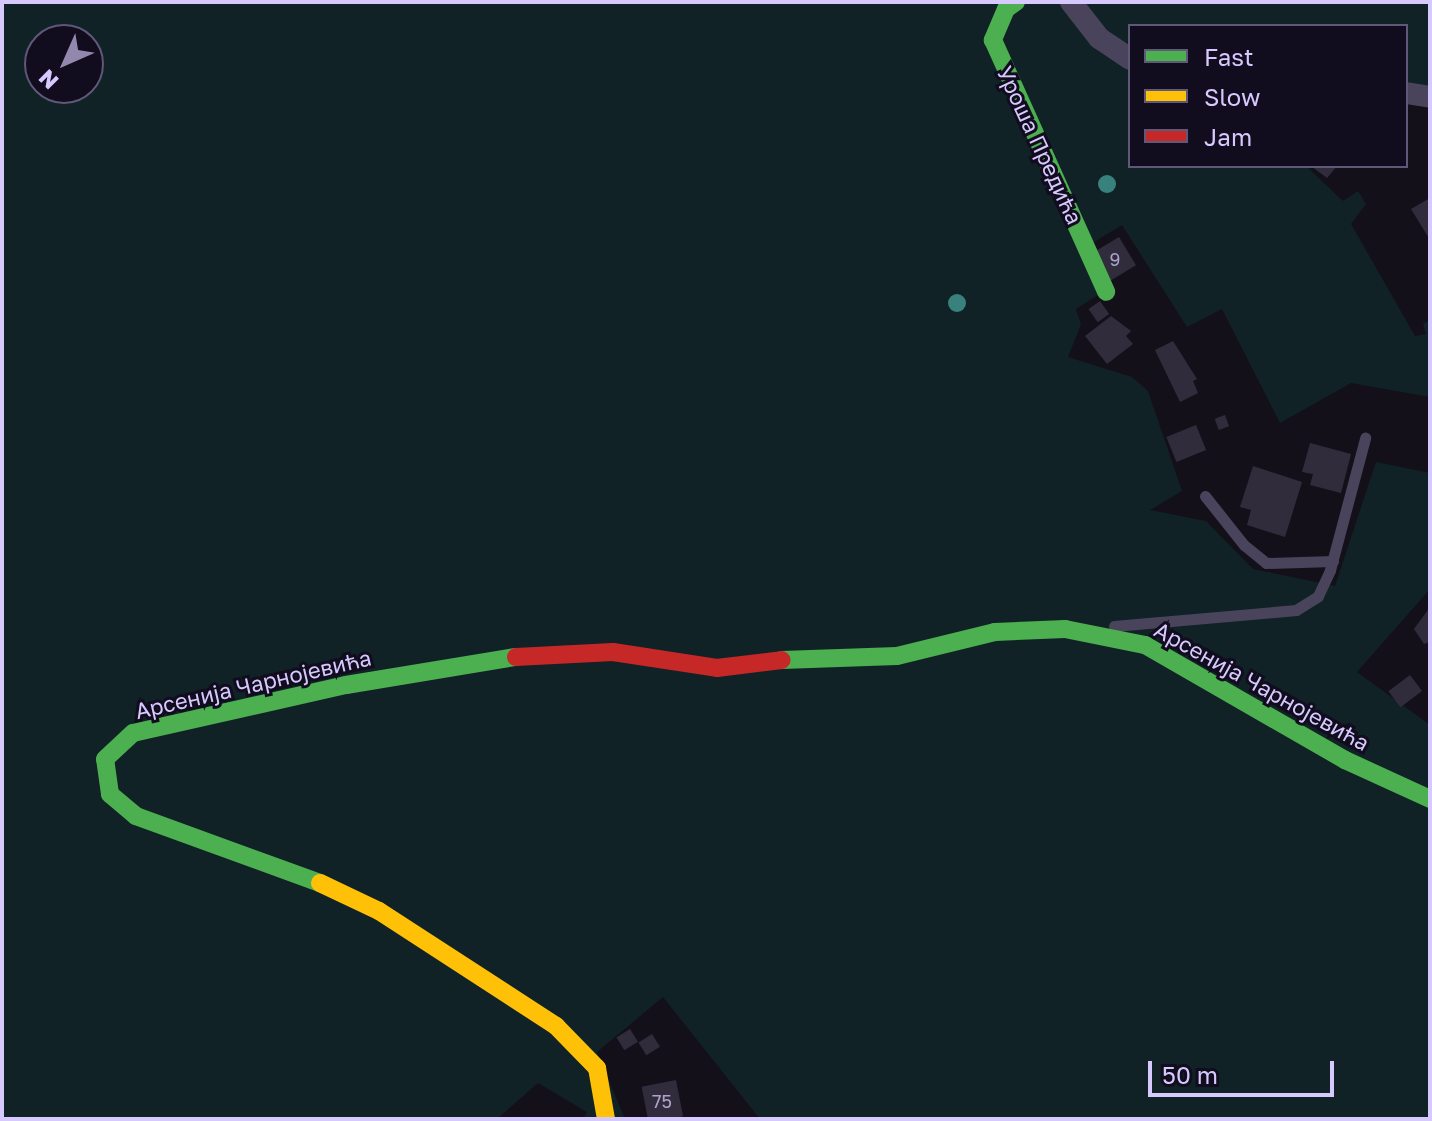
<!DOCTYPE html>
<html>
<head>
<meta charset="utf-8">
<style>
	body { margin:0 }
	#map { position:relative; width:1432px; height:1121px; overflow:hidden; background:#13101a; font-family:"Golos Text",sans-serif }
	div>[style] { position:absolute }
	[style*='--x'] { left:calc(var(--x)*1px); top:calc(var(--y)*1px); width:calc(var(--w)*1px); rotate:calc(var(--a)*1deg) }
	.green>* { inset:0; background:#102226 }
	.building>* { inset:0; background:#312c3c; transform-origin:0 0 }
	.lane>* { height:11px; margin:-5.5px; padding:0 5.5px; transform-origin:5.5px; border-radius:5.5px; background:#49445b }
	.street>* { height:22px; margin:-11px; padding:0 11px; transform-origin:11px; border-radius:11px; background:#49445b }
	.fast>* { height:18px; margin:-9px; padding:0 9px; transform-origin:9px; border-radius:9px; background:#4caf50 }
	.slow>* { height:18px; margin:-9px; padding:0 9px; transform-origin:9px; border-radius:9px; background:#ffc107 }
	.jam>* { height:18px; margin:-9px; padding:0 9px; transform-origin:9px; border-radius:9px; background:#c62828 }
	.trees>* { width:18px; height:18px; margin:-9px; border-radius:50%; background:#38817c }
	span { translate:-50% -50%; white-space:nowrap; text-align:center; line-height:1.15; -webkit-text-stroke:6px #110c1e; paint-order:stroke }
	.number-label { font-size:18px; color:#ada2ce }
	.number-label span { -webkit-text-stroke-width:0 }
	.street-label { font-size:22px; color:#d6c9fe }
	.frame { position:absolute; inset:0; border:4px solid #d6c9fe; pointer-events:none }
	.legend { position:absolute; left:1128px; top:24px; width:280px; height:144px; box-sizing:border-box; background:#110c1e; border:2px solid #605878; margin:0; padding:10px 14px; list-style:none; font-size:24px; color:#d6c9fe }
	.legend li { display:flex; align-items:center; gap:16px; height:40px }
	.legend b { width:40px; border:2px solid #605878 }
	.north { position:absolute; left:24px; top:24px; width:80px; height:80px; box-sizing:border-box; background:#110c1e; border:2px solid #605878; border-radius:50%; rotate:225deg; font-size:22px; font-weight:700; line-height:32px; text-align:center; color:#d6c9fe }
	.north::after { content:''; display:block; margin:auto; width:28px; height:36px; background:#9288ae; clip-path:polygon(50% 0,100% 100%,50% 72%,0 100%) }
	.scale { position:absolute; left:1148px; top:1061px; width:186px; height:36px; box-sizing:border-box; border:4px solid #d6c9fe; border-top:0; padding-left:10px; font-size:24px; line-height:28px; white-space:nowrap; color:#d6c9fe; -webkit-text-stroke:6px #110c1e; paint-order:stroke }
</style>
</head>
<body>
<div id="map">
	<div class="green">
		<div style="clip-path:polygon(evenodd,2px 2px,1430px 2px,1430px 87px,1406px 86px,1406px 26px,1130px 26px,1130px 166px,1306px 166px,1343px 201px,1358px 191px,1366px 204px,1351px 224px,1415px 336px,1426px 334px,1423px 324px,1430px 320px,1430px 397px,1351px 383px,1280px 423px,1222px 309px,1187px 327px,1122px 225px,1094px 242px,1098px 295px,1076px 309px,1081px 324px,1068px 357px,1132px 377px,1148px 391px,1182px 491px,1150px 510px,1206px 521px,1253px 569px,1335px 586px,1376px 462px,1430px 473px,1430px 589px,1357px 672px,1430px 725px,1430px 1119px,760px 1119px,663px 997px,597px 1052px,625px 1119px,583px 1119px,587px 1112px,538px 1083px,497px 1119px,2px 1119px,2px 2px,40px 40px,88px 40px,88px 88px,40px 88px,40px 40px)"></div>
	</div>
	<div class="building">
		<div style="clip-path:polygon(1311px 166px,1337px 166px,1327px 178px)"></div>
		<div style="clip-path:polygon(1430px 198px,1430px 240px,1411px 209px)"></div>
		<div style="left:1119px;top:237px;width:33px;height:30px;rotate:59deg"></div>
		<div style="left:1100px;top:301px;width:16px;height:14px;rotate:55deg"></div>
		<div style="clip-path:polygon(1111px 316px,1131px 331px,1126px 336px,1133px 344px,1107px 364px,1085px 336px)"></div>
		<div style="clip-path:polygon(1173px 341px,1197px 379px,1193px 381px,1198px 393px,1180px 402px,1155px 350px)"></div>
		<div style="left:1225px;top:415px;width:12px;height:11px;rotate:70deg"></div>
		<div style="left:1196px;top:425px;width:27px;height:32px;rotate:68deg"></div>
		<div style="clip-path:polygon(1310px 443px,1351px 454px,1341px 493px,1310px 485px,1313px 474px,1302px 472px)"></div>
		<div style="clip-path:polygon(1253px 466px,1302px 482px,1285px 537px,1247px 525px,1251px 510px,1240px 507px)"></div>
		<div style="clip-path:polygon(1430px 607px,1430px 642px,1424px 644px,1414px 629px)"></div>
		<div style="left:1410px;top:675px;width:20px;height:27px;rotate:53deg"></div>
		<div style="left:630px;top:1029px;width:15px;height:16px;rotate:58deg"></div>
		<div style="left:652px;top:1034px;width:15px;height:16px;rotate:58deg"></div>
		<div style="left:676px;top:1080px;width:37px;height:35px;rotate:79deg"></div>
	</div>
	<div class="lane">
		<div style="--x:1205;--y:496;--w:63;--a:51.5"></div>
		<div style="--x:1244;--y:545;--w:28;--a:39"></div>
		<div style="--x:1266;--y:563;--w:67;--a:-1.7"></div>
		<div style="--x:1114;--y:626;--w:183;--a:-5"></div>
		<div style="--x:1296;--y:610;--w:26;--a:-32"></div>
		<div style="--x:1318;--y:596;--w:29;--a:-65"></div>
		<div style="--x:1330;--y:570;--w:137;--a:-75.1"></div>
	</div>
	<div class="street">
		<div style="--x:1071;--y:2;--w:46;--a:52.1"></div>
		<div style="--x:1099;--y:38;--w:37;--a:34"></div>
		<div style="--x:1406;--y:93;--w:24;--a:9"></div>
	</div>
	<div class="fast">
		<div style="--x:1016;--y:2;--w:12;--a:145"></div>
		<div style="--x:1006;--y:9;--w:34;--a:113"></div>
		<div style="--x:993;--y:40;--w:276;--a:65.8"></div>
		<div style="--x:782;--y:660;--w:115;--a:-2"></div>
		<div style="--x:897;--y:656;--w:101;--a:-13.8"></div>
		<div style="--x:995;--y:632;--w:70;--a:-2.5"></div>
		<div style="--x:1065;--y:629;--w:82;--a:11.3"></div>
		<div style="--x:1145;--y:645;--w:231;--a:29.9"></div>
		<div style="--x:1345;--y:760;--w:94;--a:24.6"></div>
		<div style="--x:320;--y:883;--w:196;--a:-160"></div>
		<div style="--x:136;--y:816;--w:34;--a:-140"></div>
		<div style="--x:110;--y:794;--w:35;--a:-98"></div>
		<div style="--x:105;--y:759;--w:38;--a:-43"></div>
		<div style="--x:133;--y:733;--w:218;--a:-12.7"></div>
		<div style="--x:346;--y:685;--w:172;--a:-9.4"></div>
	</div>
	<div class="slow">
		<div style="--x:320;--y:883;--w:65;--a:25.4"></div>
		<div style="--x:379;--y:911;--w:211;--a:33"></div>
		<div style="--x:556;--y:1026;--w:59;--a:45.7"></div>
		<div style="--x:597;--y:1068;--w:52;--a:80"></div>
	</div>
	<div class="jam">
		<div style="--x:516;--y:657;--w:97;--a:-3"></div>
		<div style="--x:613;--y:652;--w:105;--a:8.7"></div>
		<div style="--x:717;--y:668;--w:65;--a:-7"></div>
	</div>
	<div class="trees">
		<div style="left:1107px;top:184px"></div>
		<div style="left:957px;top:303px"></div>
	</div>
	<div class="number-label">
		<span style="left:1115px;top:259px">9</span>
		<span style="left:662px;top:1101px">75</span>
	</div>
	<div class="street-label">
		<span style="left:1040px;top:145px;rotate:65deg">Уроша Предића</span>
		<span style="left:253px;top:684px;rotate:-13deg">Арсенија Чарнојевића</span>
		<span style="left:1262px;top:686px;rotate:29deg">Арсенија Чарнојевића</span>
	</div>
	<div class="frame"></div>
	<ul class="legend">
	<li><b style="height:10px;background:#4caf50"></b>Fast</li>
	<li><b style="height:10px;background:#ffc107"></b>Slow</li>
	<li><b style="height:10px;background:#c62828"></b>Jam</li>
	</ul>
	<div class="north">N</div>
	<div class="scale">50 m</div>
</div>
</body>
</html>
